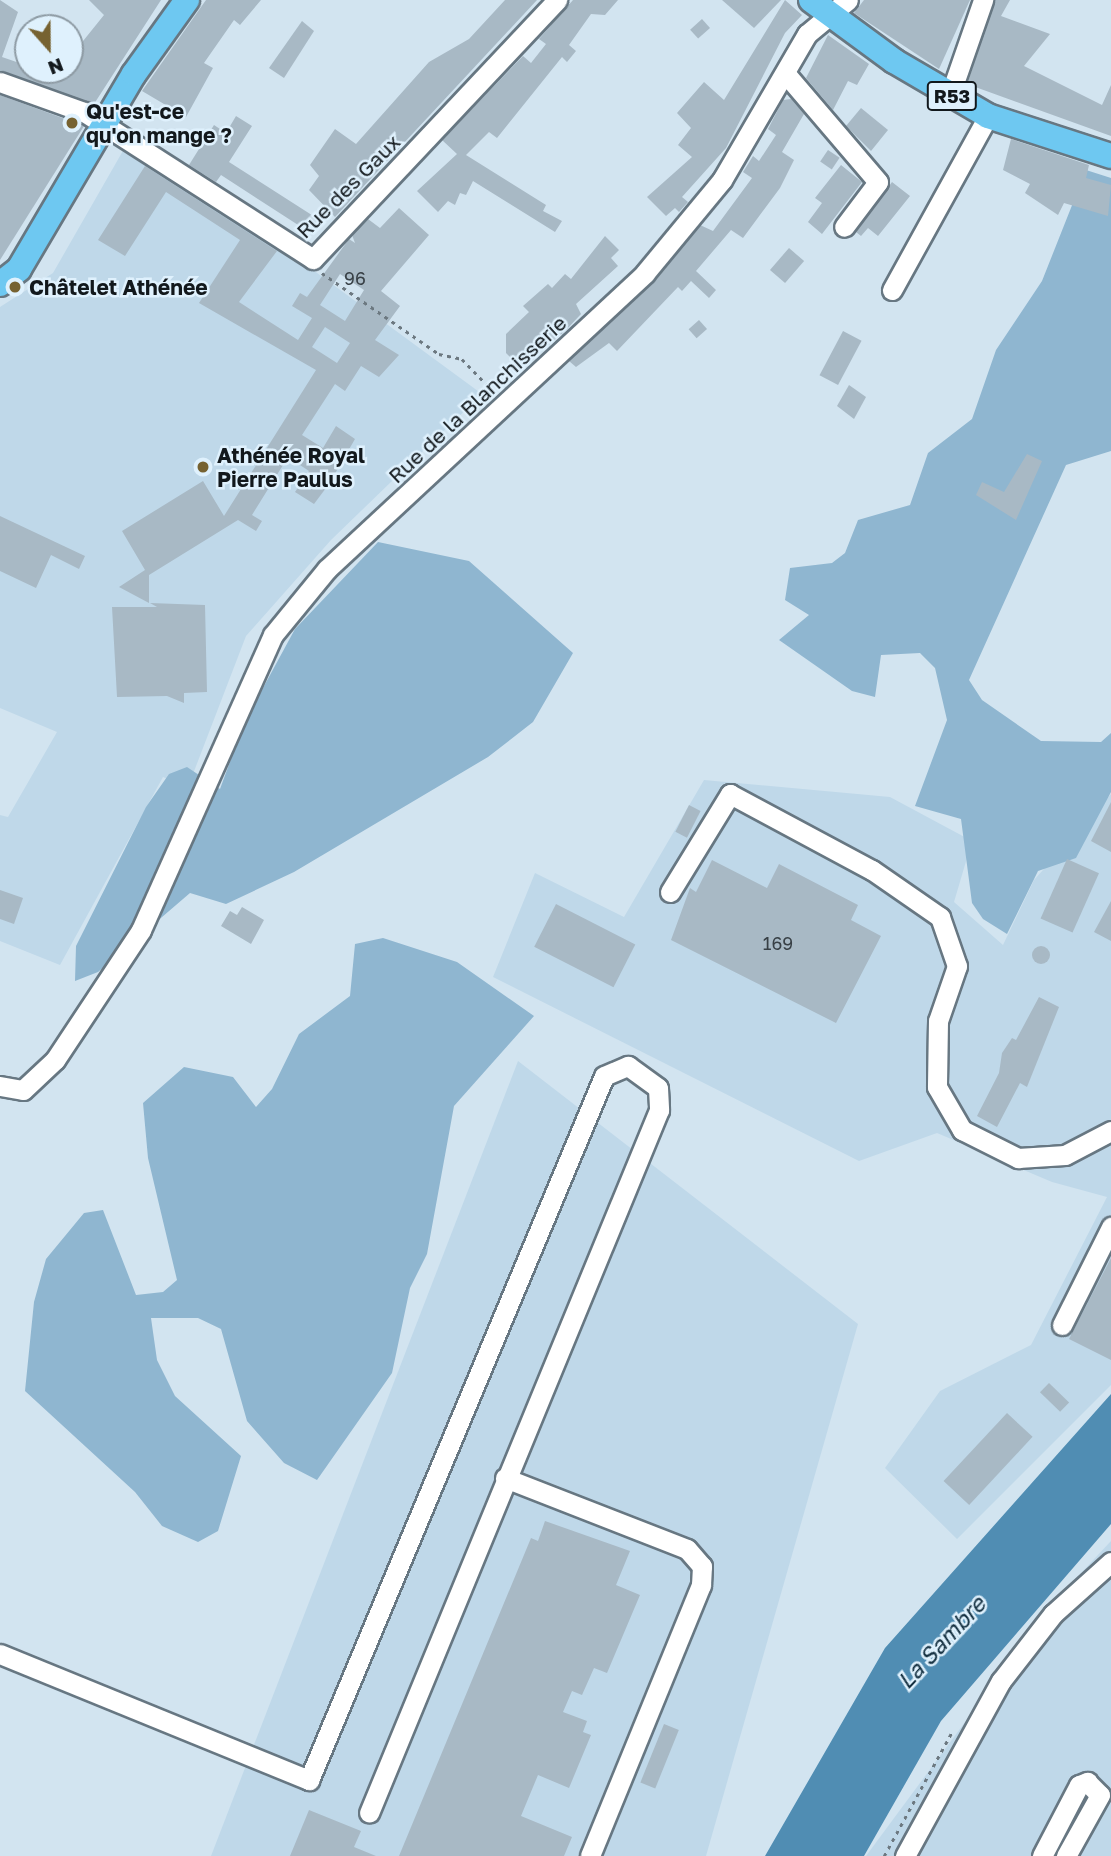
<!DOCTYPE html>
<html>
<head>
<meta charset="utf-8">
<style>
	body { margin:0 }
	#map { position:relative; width:1111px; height:1856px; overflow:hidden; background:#d2e4f0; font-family:"Golos Text",sans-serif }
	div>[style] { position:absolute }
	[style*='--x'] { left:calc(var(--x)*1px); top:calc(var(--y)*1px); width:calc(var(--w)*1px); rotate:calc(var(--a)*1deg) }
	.built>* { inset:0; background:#bfd8e9 }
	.green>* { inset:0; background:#8fb6d0 }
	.water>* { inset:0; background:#508db3 }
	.building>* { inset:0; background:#a8b9c5; transform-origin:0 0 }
	.round { border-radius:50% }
	.path>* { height:2.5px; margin-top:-1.25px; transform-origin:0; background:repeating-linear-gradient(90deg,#6c7880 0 3.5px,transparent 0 8.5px) }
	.roads { filter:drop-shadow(2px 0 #677782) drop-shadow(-2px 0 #677782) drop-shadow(0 2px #677782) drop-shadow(0 -2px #677782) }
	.minor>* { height:19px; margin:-9.5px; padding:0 9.5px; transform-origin:9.5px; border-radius:9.5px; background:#fff }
	.major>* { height:24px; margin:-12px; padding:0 12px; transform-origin:12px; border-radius:12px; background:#6ec8f1 }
	.dots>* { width:19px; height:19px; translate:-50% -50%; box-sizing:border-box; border:4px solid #dff1fd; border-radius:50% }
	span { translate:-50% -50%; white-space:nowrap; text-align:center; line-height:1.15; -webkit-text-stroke:5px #dff1fd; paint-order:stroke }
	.number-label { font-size:18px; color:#384046 }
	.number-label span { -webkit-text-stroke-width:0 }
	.shield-label span { padding:2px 5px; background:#dff1fd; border:2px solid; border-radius:5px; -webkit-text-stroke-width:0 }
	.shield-label { font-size:19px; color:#12181c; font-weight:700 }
	.poi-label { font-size:21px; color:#12181c; font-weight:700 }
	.left { translate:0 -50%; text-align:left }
	.street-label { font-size:21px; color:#12181c }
	.water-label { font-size:23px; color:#143041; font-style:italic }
	.north { position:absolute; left:14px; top:14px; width:70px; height:70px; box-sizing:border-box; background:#dff1fd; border:2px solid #8d9aa3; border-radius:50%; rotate:159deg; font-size:19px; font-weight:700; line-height:28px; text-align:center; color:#12181c }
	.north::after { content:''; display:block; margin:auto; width:24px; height:32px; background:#766231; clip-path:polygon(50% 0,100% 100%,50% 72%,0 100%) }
</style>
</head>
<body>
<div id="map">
	<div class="built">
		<div style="clip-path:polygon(124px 149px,298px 259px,482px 394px,331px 540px,246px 636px,188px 787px,163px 777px,60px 965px,0 941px,0 815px,8px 817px,57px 732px,0 708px,0 307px,53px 273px)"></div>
		<div style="clip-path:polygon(704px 780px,890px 797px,972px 841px,954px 902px,1003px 945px,1034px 880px,1111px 794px,1111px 1385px,957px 1539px,885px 1468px,940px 1391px,1031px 1345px,1107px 1197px,1052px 1182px,937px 1133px,859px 1161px,493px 977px,535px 873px,624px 917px)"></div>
		<div style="clip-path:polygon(518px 1061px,858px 1324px,706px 1856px,211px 1856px)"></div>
		<div style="clip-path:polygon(1111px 1541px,1111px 1856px,866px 1856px,1053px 1603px)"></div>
	</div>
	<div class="green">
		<div style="clip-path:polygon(1086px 170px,1111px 178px,1111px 451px,1066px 465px,969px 680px,982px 700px,1041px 741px,1101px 742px,1111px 733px,1111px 792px,1076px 858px,1038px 871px,1007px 934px,983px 919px,972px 903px,961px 819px,915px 806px,947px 720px,935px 668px,920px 653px,881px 655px,875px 697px,852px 691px,779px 640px,809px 615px,785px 600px,790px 568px,832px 563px,845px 553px,858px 520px,910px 505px,928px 453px,972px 419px,996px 350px,1042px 281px)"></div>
		<div style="clip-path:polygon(378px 542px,469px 561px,573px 653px,533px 722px,488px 757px,294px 872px,226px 904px,190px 893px,98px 972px,75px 981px,76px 946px,146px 807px,169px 774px,187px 767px,220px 789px,245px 721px,295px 629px)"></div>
		<div style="clip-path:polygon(383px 938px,457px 962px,534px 1016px,454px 1106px,427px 1254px,410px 1288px,392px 1373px,317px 1480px,284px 1463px,247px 1421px,221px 1329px,198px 1318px,151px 1318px,157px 1360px,175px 1396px,241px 1456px,218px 1531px,198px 1542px,162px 1526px,135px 1492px,25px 1391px,34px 1302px,46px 1259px,84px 1213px,103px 1210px,136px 1295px,163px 1292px,177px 1280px,148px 1158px,143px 1103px,184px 1067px,233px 1077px,256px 1107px,272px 1089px,299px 1034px,350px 996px,355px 944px)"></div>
	</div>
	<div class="water">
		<div style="clip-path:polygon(1111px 1394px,1111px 1524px,941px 1721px,864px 1856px,765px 1856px,885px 1648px)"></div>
	</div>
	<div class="building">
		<div style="clip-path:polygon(0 0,18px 12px,2px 57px,57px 76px,70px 70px,80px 55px,75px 51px,104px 15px,89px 0,161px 0,94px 104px,0 70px)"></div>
		<div style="clip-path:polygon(206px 0,261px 0,240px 25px,234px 20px,204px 63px,213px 68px,186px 117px,142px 91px)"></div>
		<div style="clip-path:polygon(505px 0,537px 0,335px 217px,309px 190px,319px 176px,310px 165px,335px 129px,356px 144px,429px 62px,469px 39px)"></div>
		<div style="clip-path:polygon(573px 0,618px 0,605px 15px,591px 14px,569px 45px,576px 51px,567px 62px,562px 57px,497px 138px,489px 132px,466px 155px,546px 205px,543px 211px,562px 221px,555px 232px,473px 181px,466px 195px,460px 193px,455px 205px,448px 201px,438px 212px,417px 191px,457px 154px,442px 140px,523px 56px,531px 63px,546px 44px,539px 39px)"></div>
		<div style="clip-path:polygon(722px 0,781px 0,754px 28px)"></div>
		<div style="clip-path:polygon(785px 0,802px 15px,785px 33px,726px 148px,682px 197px,688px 202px,679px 212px,675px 208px,666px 216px,647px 197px,692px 157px,678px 145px,691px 128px,677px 113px,704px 82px,724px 100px)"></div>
		<div style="clip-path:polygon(864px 0,970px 0,939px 69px,854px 13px)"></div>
		<div style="clip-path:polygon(995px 0,1010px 0,1001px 16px,1050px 34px,1024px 66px,1102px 105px,1111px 85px,1111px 136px,967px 84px)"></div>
		<div style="left:702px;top:19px;width:12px;height:16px;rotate:48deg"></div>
		<div style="clip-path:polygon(302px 21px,314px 31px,284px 78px,269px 68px)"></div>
		<div style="clip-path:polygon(828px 35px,869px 64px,857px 85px,848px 81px,833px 110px,806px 78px)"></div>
		<div style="clip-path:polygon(0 95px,84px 126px,0 260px)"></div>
		<div style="clip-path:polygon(791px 99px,804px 114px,782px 152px,794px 160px,780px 188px,743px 238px,731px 230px,696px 271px,716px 290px,709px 298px,691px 281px,682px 291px,678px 287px,617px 351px,609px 343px,576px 367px,569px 361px,653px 282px,700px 225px,713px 231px,752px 178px,743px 172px,753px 156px,759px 161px,776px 135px,768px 129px,783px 100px)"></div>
		<div style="clip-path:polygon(861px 108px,888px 130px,871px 151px,846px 126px)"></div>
		<div style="clip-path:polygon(236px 116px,252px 126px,229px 162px,318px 219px,309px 232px,221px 175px,216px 182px,189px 165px,214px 125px,226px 133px)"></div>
		<div style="clip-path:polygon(1011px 139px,1089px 165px,1086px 178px,1111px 185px,1108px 216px,1064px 203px,1058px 215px,1025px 193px,1030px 184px,1003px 170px)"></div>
		<div style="left:828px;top:150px;width:14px;height:14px;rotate:34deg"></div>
		<div style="clip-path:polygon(841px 165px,862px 182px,822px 234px,808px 222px,822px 203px,815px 198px)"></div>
		<div style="clip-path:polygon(evenodd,145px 166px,277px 251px,239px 302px,298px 340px,312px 318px,292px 306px,300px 293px,307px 297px,349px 239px,355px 243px,352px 235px,368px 219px,380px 228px,399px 208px,429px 235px,381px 291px,400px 306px,375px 340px,399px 355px,379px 377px,361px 366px,345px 391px,335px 384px,302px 435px,323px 448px,336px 426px,355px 439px,329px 484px,314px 504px,295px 492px,309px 471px,288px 457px,252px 515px,262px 521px,256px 531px,238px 520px,149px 575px,149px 603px,119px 587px,145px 570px,122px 531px,203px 481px,224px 516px,316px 370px,199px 303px,240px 240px,166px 192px,125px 256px,98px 240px,145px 166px,340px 274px,364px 290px,345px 321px,320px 305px,340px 274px,145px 166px,325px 327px,350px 343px,337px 363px,312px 347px,325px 327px)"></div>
		<div style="clip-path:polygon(892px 182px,910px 196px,878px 236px,868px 228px,861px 236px,856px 232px)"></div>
		<div style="clip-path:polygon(605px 236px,619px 250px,611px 258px,618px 266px,576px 304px,581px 314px,567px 329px,549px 345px,542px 337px,515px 362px,506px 353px,506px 334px,529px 312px,523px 306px,548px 284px,552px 288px,565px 274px,571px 279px)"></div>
		<div style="left:789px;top:248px;width:20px;height:29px;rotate:41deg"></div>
		<div style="left:699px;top:320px;width:12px;height:14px;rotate:48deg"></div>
		<div style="left:843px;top:331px;width:21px;height:50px;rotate:28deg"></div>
		<div style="clip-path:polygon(849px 385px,866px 397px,854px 419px,837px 406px)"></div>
		<div style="clip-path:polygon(1027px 454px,1042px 461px,1016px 520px,976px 495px,982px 482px,1004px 492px)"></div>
		<div style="clip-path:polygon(0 516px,85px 556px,79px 569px,51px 555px,36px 588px,0 571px)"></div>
		<div style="clip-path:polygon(150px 603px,205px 605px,207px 692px,184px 693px,184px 703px,167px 696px,117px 697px,112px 607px,157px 607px)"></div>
		<div style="clip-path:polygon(1111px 802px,1111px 852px,1091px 841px)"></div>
		<div style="left:689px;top:805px;width:13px;height:30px;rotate:27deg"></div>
		<div style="left:1067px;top:859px;width:35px;height:65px;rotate:24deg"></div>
		<div style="clip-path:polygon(712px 860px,767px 888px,779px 864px,858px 905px,851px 920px,881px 936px,836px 1023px,671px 940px,690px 888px,696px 892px)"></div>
		<div style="clip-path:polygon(0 890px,23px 898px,14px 924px,0 919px)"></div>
		<div style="clip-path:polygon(1111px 901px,1111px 941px,1094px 932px)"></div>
		<div style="left:556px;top:904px;width:89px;height:48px;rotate:27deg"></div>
		<div style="clip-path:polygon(242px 907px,264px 920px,251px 944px,221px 926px,230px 911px,237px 915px)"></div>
		<div class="round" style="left:1032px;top:946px;width:18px;height:18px"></div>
		<div style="clip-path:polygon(1039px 997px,1059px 1007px,1027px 1087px,1020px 1083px,997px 1127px,977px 1116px,999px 1073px,1002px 1053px,1012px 1038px,1016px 1040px)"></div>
		<div style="clip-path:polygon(1111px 1258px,1111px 1360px,1069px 1339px)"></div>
		<div style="left:1049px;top:1383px;width:28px;height:13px;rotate:44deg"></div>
		<div style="left:1007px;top:1413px;width:35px;height:93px;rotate:43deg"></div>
		<div style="clip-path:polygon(545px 1521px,630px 1551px,616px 1585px,640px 1595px,607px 1673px,594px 1668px,582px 1695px,572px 1691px,563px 1712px,587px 1721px,583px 1732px,591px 1735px,569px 1788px,538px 1775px,521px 1816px,572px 1837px,564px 1856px,399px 1856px,531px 1538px,538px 1541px)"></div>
		<div style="left:664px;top:1724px;width:16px;height:63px;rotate:22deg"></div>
		<div style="clip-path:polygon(309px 1810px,361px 1831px,354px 1847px,376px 1856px,290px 1856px)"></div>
	</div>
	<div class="path">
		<div style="--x:322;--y:273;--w:142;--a:34.7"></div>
		<div style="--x:439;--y:354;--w:24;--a:12"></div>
		<div style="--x:462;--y:359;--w:45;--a:45.9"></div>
		<div style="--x:884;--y:1856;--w:141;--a:-61.3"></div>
	</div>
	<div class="roads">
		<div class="minor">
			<div style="--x:785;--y:73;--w:143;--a:49.5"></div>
			<div style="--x:878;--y:182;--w:56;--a:127.1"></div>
			<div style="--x:0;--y:82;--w:89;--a:19.7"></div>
			<div style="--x:84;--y:112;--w:272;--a:32.7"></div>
			<div style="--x:313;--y:259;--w:356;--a:-46.7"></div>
			<div style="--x:950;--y:95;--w:101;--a:-70.8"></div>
			<div style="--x:892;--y:290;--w:199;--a:-61.1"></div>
			<div style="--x:670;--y:892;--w:115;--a:-58.5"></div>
			<div style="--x:730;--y:794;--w:161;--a:28.2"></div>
			<div style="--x:872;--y:870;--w:83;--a:34.7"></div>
			<div style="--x:940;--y:917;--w:52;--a:70.9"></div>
			<div style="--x:957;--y:966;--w:58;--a:109.1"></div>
			<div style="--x:938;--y:1021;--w:66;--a:90.9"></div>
			<div style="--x:937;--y:1087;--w:50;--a:59.8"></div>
			<div style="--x:962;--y:1130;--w:63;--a:26.6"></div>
			<div style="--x:1018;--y:1158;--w:47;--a:-3.7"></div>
			<div style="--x:1065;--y:1155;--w:52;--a:-27.6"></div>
			<div style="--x:0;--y:1086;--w:23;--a:10"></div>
			<div style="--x:23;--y:1090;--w:44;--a:-43.2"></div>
			<div style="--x:55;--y:1060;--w:156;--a:-56.5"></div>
			<div style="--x:141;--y:930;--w:323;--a:-65.9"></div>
			<div style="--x:273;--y:635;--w:85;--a:-50.7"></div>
			<div style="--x:327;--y:569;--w:434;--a:-42.9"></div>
			<div style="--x:645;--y:273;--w:121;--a:-50.4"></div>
			<div style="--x:722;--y:180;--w:169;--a:-59.8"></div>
			<div style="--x:807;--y:34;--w:53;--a:-39.7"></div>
			<div style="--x:1062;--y:1325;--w:110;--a:-63.4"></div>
			<div style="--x:505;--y:1478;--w:195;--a:21.3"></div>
			<div style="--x:687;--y:1549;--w:23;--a:49"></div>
			<div style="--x:702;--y:1566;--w:19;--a:93"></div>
			<div style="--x:701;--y:1585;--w:293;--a:112.3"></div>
			<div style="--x:0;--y:1654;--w:334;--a:22.2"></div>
			<div style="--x:309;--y:1780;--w:763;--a:-67.26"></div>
			<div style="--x:604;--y:1076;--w:26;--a:-23"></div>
			<div style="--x:628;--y:1066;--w:37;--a:36"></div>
			<div style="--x:658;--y:1088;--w:22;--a:87"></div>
			<div style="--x:659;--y:1110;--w:760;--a:112.42"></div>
			<div style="--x:905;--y:1856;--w:200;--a:-61.3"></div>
			<div style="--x:1001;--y:1681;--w:85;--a:-52.2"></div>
			<div style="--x:1053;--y:1614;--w:78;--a:-41.9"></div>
			<div style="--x:1042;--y:1856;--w:80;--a:-62.5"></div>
			<div style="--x:1079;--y:1785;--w:9;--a:-21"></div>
			<div style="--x:1087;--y:1782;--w:18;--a:45"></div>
			<div style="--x:1100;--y:1795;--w:70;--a:119.1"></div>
		</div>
		<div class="major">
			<div style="--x:811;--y:0;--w:103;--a:36.3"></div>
			<div style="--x:894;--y:61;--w:109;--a:30.3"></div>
			<div style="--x:988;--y:116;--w:129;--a:18"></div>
			<div style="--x:0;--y:284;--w:24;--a:-38"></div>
			<div style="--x:19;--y:269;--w:226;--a:-59.5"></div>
			<div style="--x:134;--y:74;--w:91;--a:-54.4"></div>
		</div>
	</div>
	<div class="dots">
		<div style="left:72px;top:123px;background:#766231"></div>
		<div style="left:15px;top:287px;background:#766231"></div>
		<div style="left:203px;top:467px;background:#766231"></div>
	</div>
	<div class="number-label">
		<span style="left:355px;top:278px">96</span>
		<span style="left:778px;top:943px">169</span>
	</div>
	<div class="shield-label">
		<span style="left:952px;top:96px">R53</span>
	</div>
	<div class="poi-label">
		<span class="left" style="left:86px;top:123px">Qu'est-ce<br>qu'on mange ?</span>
		<span class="left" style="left:29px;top:287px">Châtelet Athénée</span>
		<span class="left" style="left:217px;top:467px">Athénée Royal<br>Pierre Paulus</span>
	</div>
	<div class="street-label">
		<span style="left:348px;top:186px;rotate:-45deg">Rue des Gaux</span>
		<span style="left:477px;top:399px;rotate:-43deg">Rue de la Blanchisserie</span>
	</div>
	<div class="water-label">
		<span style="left:941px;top:1642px;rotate:-47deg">La Sambre</span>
	</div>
	<div class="north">N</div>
</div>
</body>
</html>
